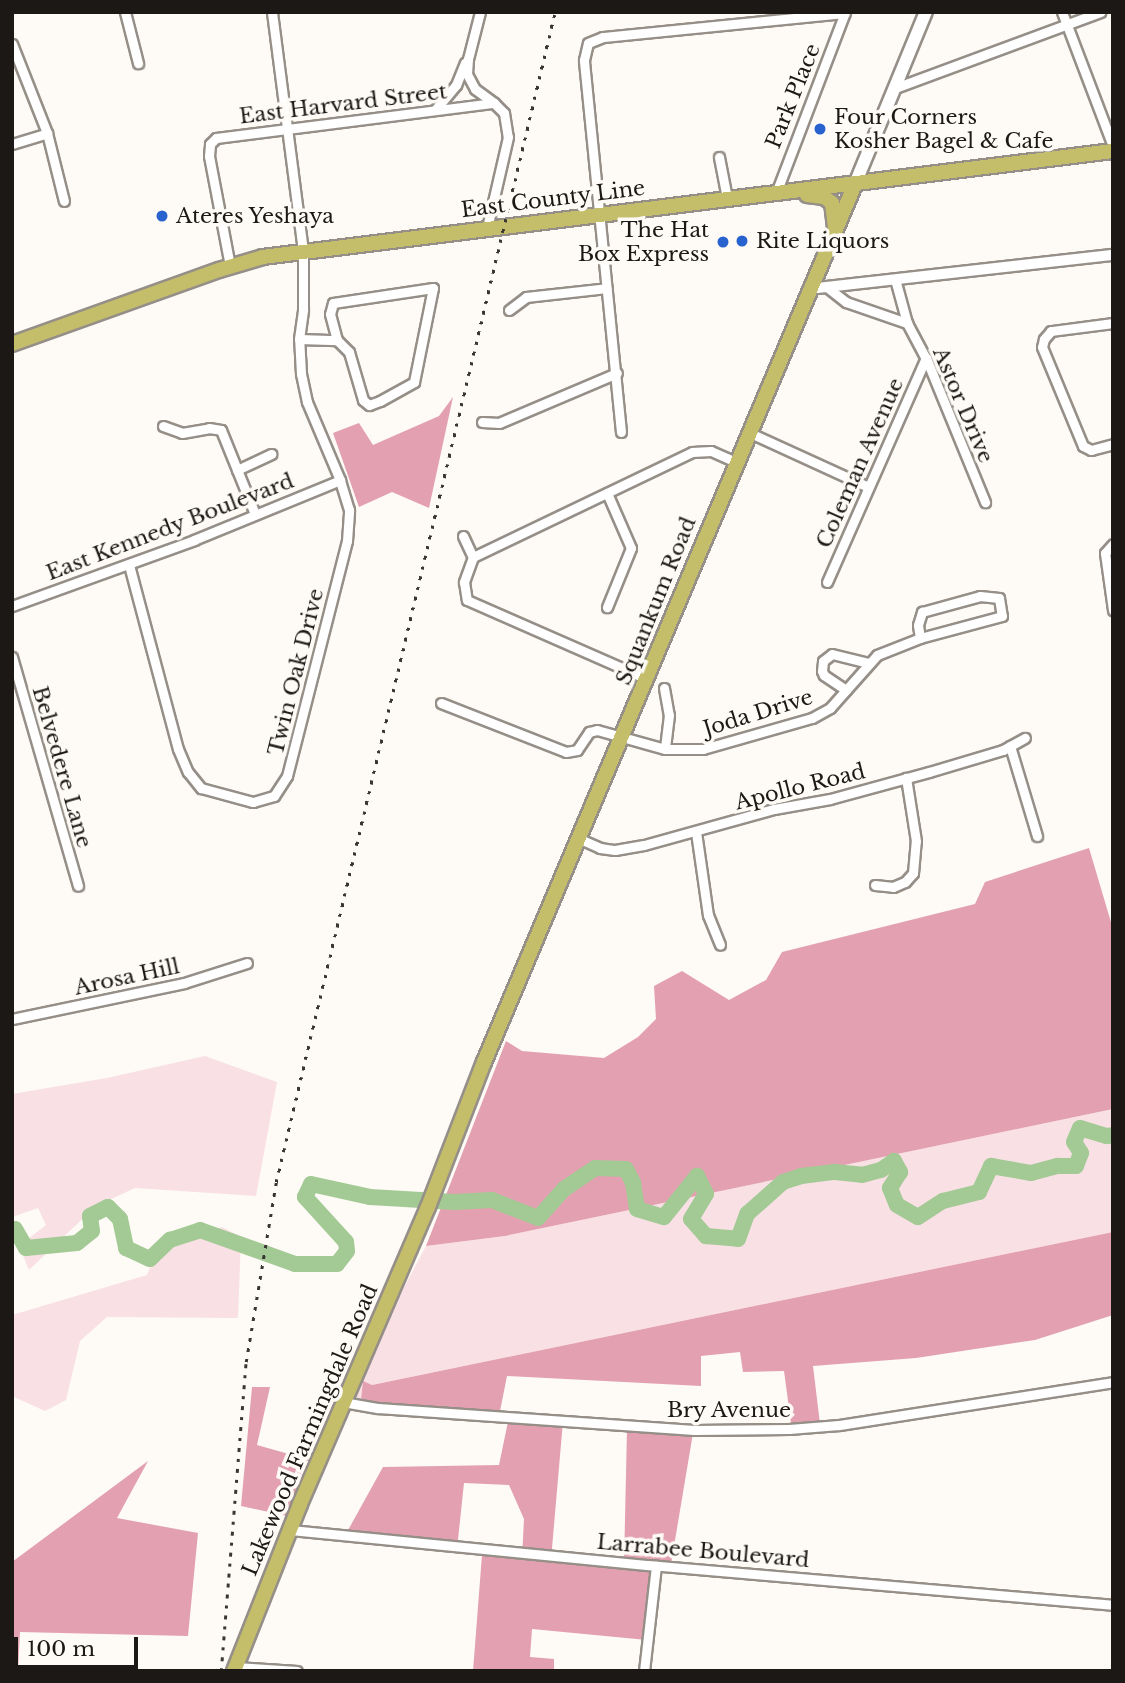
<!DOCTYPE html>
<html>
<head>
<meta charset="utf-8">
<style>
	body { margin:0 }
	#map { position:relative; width:1125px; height:1683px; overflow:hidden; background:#fefaf5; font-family:"Libre Baskerville",serif }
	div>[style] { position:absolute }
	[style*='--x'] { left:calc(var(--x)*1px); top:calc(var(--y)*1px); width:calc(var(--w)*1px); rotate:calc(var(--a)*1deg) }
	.green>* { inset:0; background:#f9e0e5 }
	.forest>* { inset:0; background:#e3a0b0 }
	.river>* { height:16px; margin:-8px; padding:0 8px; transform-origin:8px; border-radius:8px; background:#a3ca95 }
	.roads { filter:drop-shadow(2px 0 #958f88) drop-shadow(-2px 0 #958f88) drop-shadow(0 2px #958f88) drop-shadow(0 -2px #958f88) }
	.minor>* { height:9px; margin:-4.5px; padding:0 4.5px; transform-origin:4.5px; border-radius:4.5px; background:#fff }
	.tertiary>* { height:10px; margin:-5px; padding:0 5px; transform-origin:5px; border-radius:5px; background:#fff }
	.secondary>* { height:12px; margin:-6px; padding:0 6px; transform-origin:6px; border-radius:6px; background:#fff }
	.primary>* { height:14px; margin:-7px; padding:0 7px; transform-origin:7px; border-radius:7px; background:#c4be6b }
	.rail>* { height:2.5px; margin-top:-1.25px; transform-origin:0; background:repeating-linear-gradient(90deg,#3a3634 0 3.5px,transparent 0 10.5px) }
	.dots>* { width:19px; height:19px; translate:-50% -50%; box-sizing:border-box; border:4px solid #fefaf5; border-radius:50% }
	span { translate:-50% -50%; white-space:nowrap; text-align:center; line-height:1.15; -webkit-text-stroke:7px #fefaf5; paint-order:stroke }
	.street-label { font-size:21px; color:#1b1816 }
	.poi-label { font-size:21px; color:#1b1816 }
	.left { translate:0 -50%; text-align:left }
	.right { translate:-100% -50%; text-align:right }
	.frame { position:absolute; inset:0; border:14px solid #1b1816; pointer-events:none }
	.scale { position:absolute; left:14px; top:1637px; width:124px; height:32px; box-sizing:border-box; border:4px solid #1b1816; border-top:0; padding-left:9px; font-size:21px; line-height:24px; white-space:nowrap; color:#1b1816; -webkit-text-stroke:5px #fefaf5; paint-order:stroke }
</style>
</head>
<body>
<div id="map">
	<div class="green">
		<div style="clip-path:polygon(205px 1056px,277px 1082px,256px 1196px,135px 1188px,96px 1206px,29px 1270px,19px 1246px,46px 1225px,38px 1208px,12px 1217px,12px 1094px,107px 1078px)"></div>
		<div style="clip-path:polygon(1113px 1109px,1113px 1232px,372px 1385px,363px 1382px,361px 1400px,357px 1399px,354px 1392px,377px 1338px,426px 1246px,505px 1236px)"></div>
		<div style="clip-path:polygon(222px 1227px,241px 1237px,238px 1318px,107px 1317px,80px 1341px,66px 1400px,45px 1411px,12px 1396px,12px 1315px,147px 1275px,157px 1249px)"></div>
	</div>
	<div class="forest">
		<div style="clip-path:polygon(453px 397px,429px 508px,392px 492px,359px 507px,333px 433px,359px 423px,373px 445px,439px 416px)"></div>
		<div style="clip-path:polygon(1089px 848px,1113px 929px,1113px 1109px,505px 1236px,426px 1246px,506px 1041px,522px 1051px,604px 1058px,638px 1037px,656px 1019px,654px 986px,682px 971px,729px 1000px,766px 980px,782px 952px,975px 904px,985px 882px)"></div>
		<div style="clip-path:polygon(1113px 1232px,1113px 1315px,1035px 1340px,916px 1358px,813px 1366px,820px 1424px,791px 1423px,784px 1371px,743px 1372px,740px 1352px,701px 1356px,701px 1386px,507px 1376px,500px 1411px,379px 1405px,361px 1400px,363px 1381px,372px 1385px)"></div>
		<div style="clip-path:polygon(252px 1387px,270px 1387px,257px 1445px,310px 1460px,287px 1516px,241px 1506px)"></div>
		<div style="clip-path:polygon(509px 1417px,563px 1421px,551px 1560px,624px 1564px,627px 1429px,693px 1433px,670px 1570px,654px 1569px,647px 1640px,532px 1629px,530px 1657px,554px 1659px,554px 1671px,473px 1671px,482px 1555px,522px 1558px,524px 1519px,509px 1485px,464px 1483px,457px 1549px,342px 1541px,383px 1467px,499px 1465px)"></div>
		<div style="clip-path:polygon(148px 1461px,117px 1518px,198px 1533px,188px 1636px,20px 1632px,18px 1671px,12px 1671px,12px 1562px)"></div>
	</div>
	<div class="river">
		<div style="--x:12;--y:1232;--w:4;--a:-45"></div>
		<div style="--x:15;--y:1229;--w:22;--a:60"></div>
		<div style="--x:26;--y:1248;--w:51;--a:-5.6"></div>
		<div style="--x:77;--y:1243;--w:19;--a:-39"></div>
		<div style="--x:92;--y:1231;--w:15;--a:-98"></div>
		<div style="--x:90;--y:1216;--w:20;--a:-27"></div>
		<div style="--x:108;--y:1207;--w:17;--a:45"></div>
		<div style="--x:120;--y:1219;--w:30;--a:78"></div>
		<div style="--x:126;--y:1248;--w:26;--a:25"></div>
		<div style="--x:150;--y:1259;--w:28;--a:-44"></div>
		<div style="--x:170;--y:1240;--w:32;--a:-18"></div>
		<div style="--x:200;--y:1230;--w:101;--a:19.7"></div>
		<div style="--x:295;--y:1264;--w:42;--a:0"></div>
		<div style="--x:337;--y:1264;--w:16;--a:-52"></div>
		<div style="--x:347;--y:1251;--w:9;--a:-96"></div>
		<div style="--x:346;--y:1242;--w:61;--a:-132.3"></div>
		<div style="--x:305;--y:1197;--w:14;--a:-65"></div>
		<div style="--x:311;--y:1184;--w:60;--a:12.4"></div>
		<div style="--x:370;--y:1197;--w:85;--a:3.4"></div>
		<div style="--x:455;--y:1202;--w:37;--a:-3"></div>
		<div style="--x:492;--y:1200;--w:49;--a:21.4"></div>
		<div style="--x:538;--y:1218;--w:39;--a:-48"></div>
		<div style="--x:564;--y:1189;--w:37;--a:-34"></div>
		<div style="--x:595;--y:1168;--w:31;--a:2"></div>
		<div style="--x:626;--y:1169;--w:16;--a:63"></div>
		<div style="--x:633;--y:1183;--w:26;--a:81"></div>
		<div style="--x:637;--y:1209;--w:28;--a:17"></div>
		<div style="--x:664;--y:1217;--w:53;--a:-51.2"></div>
		<div style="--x:697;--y:1176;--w:20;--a:63"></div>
		<div style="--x:706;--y:1194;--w:29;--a:121"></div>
		<div style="--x:691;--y:1219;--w:23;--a:49"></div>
		<div style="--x:706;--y:1236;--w:32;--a:5"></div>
		<div style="--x:738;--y:1239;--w:27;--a:-70"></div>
		<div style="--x:747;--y:1214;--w:48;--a:-41.6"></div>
		<div style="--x:783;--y:1182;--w:19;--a:-18"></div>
		<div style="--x:801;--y:1176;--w:34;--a:-7"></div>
		<div style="--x:835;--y:1172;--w:27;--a:6"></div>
		<div style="--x:862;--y:1175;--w:20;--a:-15"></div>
		<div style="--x:881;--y:1170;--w:16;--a:-35"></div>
		<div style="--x:894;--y:1161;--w:13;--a:61"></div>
		<div style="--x:900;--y:1172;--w:19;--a:122"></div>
		<div style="--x:890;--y:1188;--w:18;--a:68"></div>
		<div style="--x:897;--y:1205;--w:24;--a:30"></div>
		<div style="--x:918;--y:1217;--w:30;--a:-33"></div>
		<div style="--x:943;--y:1201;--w:37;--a:-14"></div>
		<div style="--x:979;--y:1192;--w:29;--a:-65"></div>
		<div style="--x:991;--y:1166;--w:41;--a:9.9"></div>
		<div style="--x:1031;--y:1173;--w:28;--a:-15"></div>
		<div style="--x:1058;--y:1166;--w:18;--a:0"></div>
		<div style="--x:1076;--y:1166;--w:14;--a:-69"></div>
		<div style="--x:1081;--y:1153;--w:13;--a:-122"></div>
		<div style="--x:1074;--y:1142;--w:15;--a:-67"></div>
		<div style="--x:1080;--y:1128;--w:28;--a:17"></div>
		<div style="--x:1107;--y:1136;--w:6;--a:-9"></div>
	</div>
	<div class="roads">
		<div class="minor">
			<div style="--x:125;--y:12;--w:53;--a:75.7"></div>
			<div style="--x:480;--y:12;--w:49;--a:104.3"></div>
			<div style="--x:468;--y:59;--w:15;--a:94"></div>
			<div style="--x:467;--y:74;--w:17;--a:62"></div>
			<div style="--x:475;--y:89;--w:24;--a:36"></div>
			<div style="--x:1062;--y:12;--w:143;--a:69.2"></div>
			<div style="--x:12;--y:44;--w:96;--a:68.5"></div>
			<div style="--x:47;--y:133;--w:70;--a:76"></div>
			<div style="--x:895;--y:88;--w:219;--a:-20.3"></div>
			<div style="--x:435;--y:110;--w:33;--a:-50"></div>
			<div style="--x:456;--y:85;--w:24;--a:-68"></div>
			<div style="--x:12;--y:144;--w:37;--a:-17"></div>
			<div style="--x:719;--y:157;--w:42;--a:79"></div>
			<div style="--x:776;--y:193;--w:194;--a:-69.1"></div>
			<div style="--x:230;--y:266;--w:112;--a:-100.8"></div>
			<div style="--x:209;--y:156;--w:12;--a:-85"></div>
			<div style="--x:210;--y:144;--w:8;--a:-45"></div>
			<div style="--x:216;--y:138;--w:280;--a:-7.2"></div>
			<div style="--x:494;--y:103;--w:14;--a:45"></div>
			<div style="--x:504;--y:113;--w:24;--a:81"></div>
			<div style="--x:508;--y:137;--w:93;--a:103"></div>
			<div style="--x:895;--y:279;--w:46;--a:74.7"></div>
			<div style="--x:907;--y:323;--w:40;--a:62"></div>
			<div style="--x:926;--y:358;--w:156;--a:67.7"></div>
			<div style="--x:828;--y:288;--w:23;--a:38"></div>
			<div style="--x:846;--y:302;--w:65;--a:19"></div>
			<div style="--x:509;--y:310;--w:21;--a:-37"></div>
			<div style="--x:526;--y:297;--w:81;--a:-6.3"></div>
			<div style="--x:1113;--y:323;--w:63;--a:172.6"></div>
			<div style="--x:1051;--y:331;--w:11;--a:131"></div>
			<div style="--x:1044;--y:339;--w:8;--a:104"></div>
			<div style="--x:1042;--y:347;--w:107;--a:67.5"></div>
			<div style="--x:1083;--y:446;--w:9;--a:27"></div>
			<div style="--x:1091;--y:450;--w:23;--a:-15"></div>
			<div style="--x:299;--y:339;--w:38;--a:2"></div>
			<div style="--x:337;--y:340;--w:17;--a:45"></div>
			<div style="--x:349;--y:352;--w:50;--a:73.7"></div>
			<div style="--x:363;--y:400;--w:8;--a:40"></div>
			<div style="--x:369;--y:405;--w:12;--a:-20"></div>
			<div style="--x:380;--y:401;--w:39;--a:-29"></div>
			<div style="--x:414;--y:382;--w:96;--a:-78.6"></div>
			<div style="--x:433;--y:288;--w:101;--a:171.5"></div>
			<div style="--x:333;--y:303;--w:11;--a:105"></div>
			<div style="--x:330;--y:314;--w:27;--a:75"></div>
			<div style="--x:482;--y:422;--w:17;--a:3"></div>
			<div style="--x:499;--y:423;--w:128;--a:-23"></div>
			<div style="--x:163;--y:426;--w:20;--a:20"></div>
			<div style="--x:182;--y:433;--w:27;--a:-10"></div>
			<div style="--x:209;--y:428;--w:12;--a:9"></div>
			<div style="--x:221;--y:430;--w:91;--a:68"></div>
			<div style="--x:621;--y:432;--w:374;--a:-95.7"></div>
			<div style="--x:584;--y:60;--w:17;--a:-77"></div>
			<div style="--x:588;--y:43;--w:16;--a:-22"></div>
			<div style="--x:603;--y:37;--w:243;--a:-5.7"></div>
			<div style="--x:748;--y:432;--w:132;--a:24.6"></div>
			<div style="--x:237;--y:470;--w:38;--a:-25"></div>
			<div style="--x:607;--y:493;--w:60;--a:66.4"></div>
			<div style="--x:631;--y:548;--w:64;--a:112.1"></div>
			<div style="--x:463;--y:536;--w:23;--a:65"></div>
			<div style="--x:473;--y:557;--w:27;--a:110"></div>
			<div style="--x:464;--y:582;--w:18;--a:81"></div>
			<div style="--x:467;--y:600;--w:197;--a:23.7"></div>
			<div style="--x:1113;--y:544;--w:12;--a:132"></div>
			<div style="--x:1105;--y:553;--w:58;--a:82"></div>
			<div style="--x:473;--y:557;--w:243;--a:-25.6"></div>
			<div style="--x:692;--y:452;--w:19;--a:-3"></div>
			<div style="--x:711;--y:451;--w:27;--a:24"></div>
			<div style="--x:129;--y:565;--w:190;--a:75.1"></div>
			<div style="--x:178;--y:749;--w:25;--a:67"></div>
			<div style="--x:188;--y:772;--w:21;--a:51"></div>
			<div style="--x:201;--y:788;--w:54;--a:15.1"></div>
			<div style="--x:253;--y:802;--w:22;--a:-16"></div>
			<div style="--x:274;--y:796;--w:24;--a:-57"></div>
			<div style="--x:287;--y:776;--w:243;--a:-75.7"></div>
			<div style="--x:347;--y:541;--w:31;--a:-86"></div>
			<div style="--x:349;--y:510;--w:31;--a:-107"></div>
			<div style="--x:340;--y:480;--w:85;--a:-112.9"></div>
			<div style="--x:307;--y:402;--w:29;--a:-102"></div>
			<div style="--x:301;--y:374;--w:35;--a:-93"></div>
			<div style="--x:299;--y:339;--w:30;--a:-82"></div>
			<div style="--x:303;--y:309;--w:58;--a:-90"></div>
			<div style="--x:303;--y:251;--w:241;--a:-97.4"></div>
			<div style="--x:827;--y:582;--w:245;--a:-66.2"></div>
			<div style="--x:980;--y:596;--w:19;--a:6"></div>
			<div style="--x:999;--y:598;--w:18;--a:81"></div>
			<div style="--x:1002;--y:616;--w:85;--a:165"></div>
			<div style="--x:920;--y:638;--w:13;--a:-99"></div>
			<div style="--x:918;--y:625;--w:14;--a:-73"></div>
			<div style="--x:922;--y:612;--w:60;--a:-15.4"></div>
			<div style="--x:12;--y:606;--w:194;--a:-19.9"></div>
			<div style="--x:194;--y:540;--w:158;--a:-22.3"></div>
			<div style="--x:12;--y:657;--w:238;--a:73.9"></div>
			<div style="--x:664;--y:688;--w:27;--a:80"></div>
			<div style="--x:669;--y:715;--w:34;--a:97"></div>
			<div style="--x:846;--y:690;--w:27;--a:-146"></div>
			<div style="--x:824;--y:675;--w:4;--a:-117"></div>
			<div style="--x:822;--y:671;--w:10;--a:-84"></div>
			<div style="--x:823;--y:661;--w:11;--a:-38"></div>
			<div style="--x:832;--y:654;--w:37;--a:14"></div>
			<div style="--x:441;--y:703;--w:134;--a:21.4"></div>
			<div style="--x:566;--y:752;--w:11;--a:-10"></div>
			<div style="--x:577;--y:750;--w:22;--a:-56"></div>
			<div style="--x:589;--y:732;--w:8;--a:-14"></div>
			<div style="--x:597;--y:730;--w:71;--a:15.6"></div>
			<div style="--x:665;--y:749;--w:38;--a:0"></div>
			<div style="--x:703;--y:749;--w:113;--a:-15.9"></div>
			<div style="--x:812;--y:718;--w:21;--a:-29"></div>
			<div style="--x:830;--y:708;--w:71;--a:-48.4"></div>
			<div style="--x:877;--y:655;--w:46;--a:-21.6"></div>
			<div style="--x:1010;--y:746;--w:94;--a:73.3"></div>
			<div style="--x:696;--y:832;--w:84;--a:81.8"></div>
			<div style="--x:708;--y:915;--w:32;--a:68"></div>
			<div style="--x:580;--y:839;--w:22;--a:24"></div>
			<div style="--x:600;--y:848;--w:15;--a:8"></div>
			<div style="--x:615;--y:850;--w:29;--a:-10"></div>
			<div style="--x:644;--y:845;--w:135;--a:-15.5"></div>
			<div style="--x:774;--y:809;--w:57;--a:-10.1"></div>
			<div style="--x:830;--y:799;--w:103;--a:-15.3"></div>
			<div style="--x:929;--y:772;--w:77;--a:-16.6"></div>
			<div style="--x:1003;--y:750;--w:25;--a:-29"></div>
			<div style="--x:875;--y:885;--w:18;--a:6"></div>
			<div style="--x:893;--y:887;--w:13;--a:-23"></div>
			<div style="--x:905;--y:882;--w:12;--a:-48"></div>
			<div style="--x:913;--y:873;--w:32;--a:-85"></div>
			<div style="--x:916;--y:841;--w:64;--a:-99"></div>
			<div style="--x:12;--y:1019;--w:176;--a:-11.8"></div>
			<div style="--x:184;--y:983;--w:66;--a:-17.6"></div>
			<div style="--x:343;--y:1402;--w:36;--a:10"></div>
			<div style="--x:378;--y:1408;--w:317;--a:4"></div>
			<div style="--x:694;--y:1430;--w:95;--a:-0.6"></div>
			<div style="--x:789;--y:1429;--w:50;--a:-4.6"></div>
			<div style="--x:839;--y:1425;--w:277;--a:-8.9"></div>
			<div style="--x:290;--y:1530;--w:361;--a:5.6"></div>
			<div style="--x:649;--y:1565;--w:466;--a:4.9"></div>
			<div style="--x:236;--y:1667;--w:61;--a:3.8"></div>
			<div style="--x:644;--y:1671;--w:106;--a:-83.5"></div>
		</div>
		<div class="tertiary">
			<div style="--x:809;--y:289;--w:306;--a:-6.4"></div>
		</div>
		<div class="secondary">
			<div style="--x:855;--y:184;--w:186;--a:-67.6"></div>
		</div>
		<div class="primary">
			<div style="--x:807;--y:195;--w:17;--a:7"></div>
			<div style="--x:824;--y:197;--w:10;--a:37"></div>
			<div style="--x:832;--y:203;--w:25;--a:83"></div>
			<div style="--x:12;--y:344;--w:220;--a:-19.7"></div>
			<div style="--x:219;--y:270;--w:46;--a:-16.5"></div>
			<div style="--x:263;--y:257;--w:857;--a:-7.11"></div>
			<div style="--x:234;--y:1671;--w:180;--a:-68.4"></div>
			<div style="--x:300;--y:1504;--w:323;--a:-66.7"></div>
			<div style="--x:428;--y:1207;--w:155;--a:-68.9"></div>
			<div style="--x:484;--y:1062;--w:953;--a:-67.09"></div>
		</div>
	</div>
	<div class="rail">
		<div style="--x:221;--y:1671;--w:310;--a:-85.4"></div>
		<div style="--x:246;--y:1362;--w:182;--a:-80.5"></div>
		<div style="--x:276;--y:1182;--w:1203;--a:-76.59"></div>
	</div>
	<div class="dots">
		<div style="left:820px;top:129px;background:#2862cf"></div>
		<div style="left:162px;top:216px;background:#2862cf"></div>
		<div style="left:742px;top:241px;background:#2862cf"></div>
		<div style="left:723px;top:242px;background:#2862cf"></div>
	</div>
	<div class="street-label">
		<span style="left:793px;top:96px;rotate:-68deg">Park Place</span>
		<span style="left:343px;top:104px;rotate:-7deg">East Harvard Street</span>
		<span style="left:553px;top:199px;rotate:-7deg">East County Line</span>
		<span style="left:963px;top:405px;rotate:67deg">Astor Drive</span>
		<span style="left:860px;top:463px;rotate:-66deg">Coleman Avenue</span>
		<span style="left:170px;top:527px;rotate:-21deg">East Kennedy Boulevard</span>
		<span style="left:656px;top:601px;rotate:-68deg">Squankum Road</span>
		<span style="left:296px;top:672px;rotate:-76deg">Twin Oak Drive</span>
		<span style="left:758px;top:713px;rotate:-17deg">Joda Drive</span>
		<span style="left:62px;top:767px;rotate:74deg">Belvedere Lane</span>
		<span style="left:800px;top:787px;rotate:-14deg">Apollo Road</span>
		<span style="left:127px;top:977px;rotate:-12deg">Arosa Hill</span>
		<span style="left:729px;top:1410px">Bry Avenue</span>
		<span style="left:310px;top:1430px;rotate:-67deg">Lakewood Farmingdale Road</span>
		<span style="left:703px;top:1551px;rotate:5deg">Larrabee Boulevard</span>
	</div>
	<div class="poi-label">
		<span class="left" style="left:834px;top:129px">Four Corners<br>Kosher Bagel &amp; Cafe</span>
		<span class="left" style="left:176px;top:216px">Ateres Yeshaya</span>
		<span class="right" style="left:709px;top:242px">The Hat<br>Box Express</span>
		<span class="left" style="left:756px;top:241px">Rite Liquors</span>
	</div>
	<div class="frame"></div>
	<div class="scale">100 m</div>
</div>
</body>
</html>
